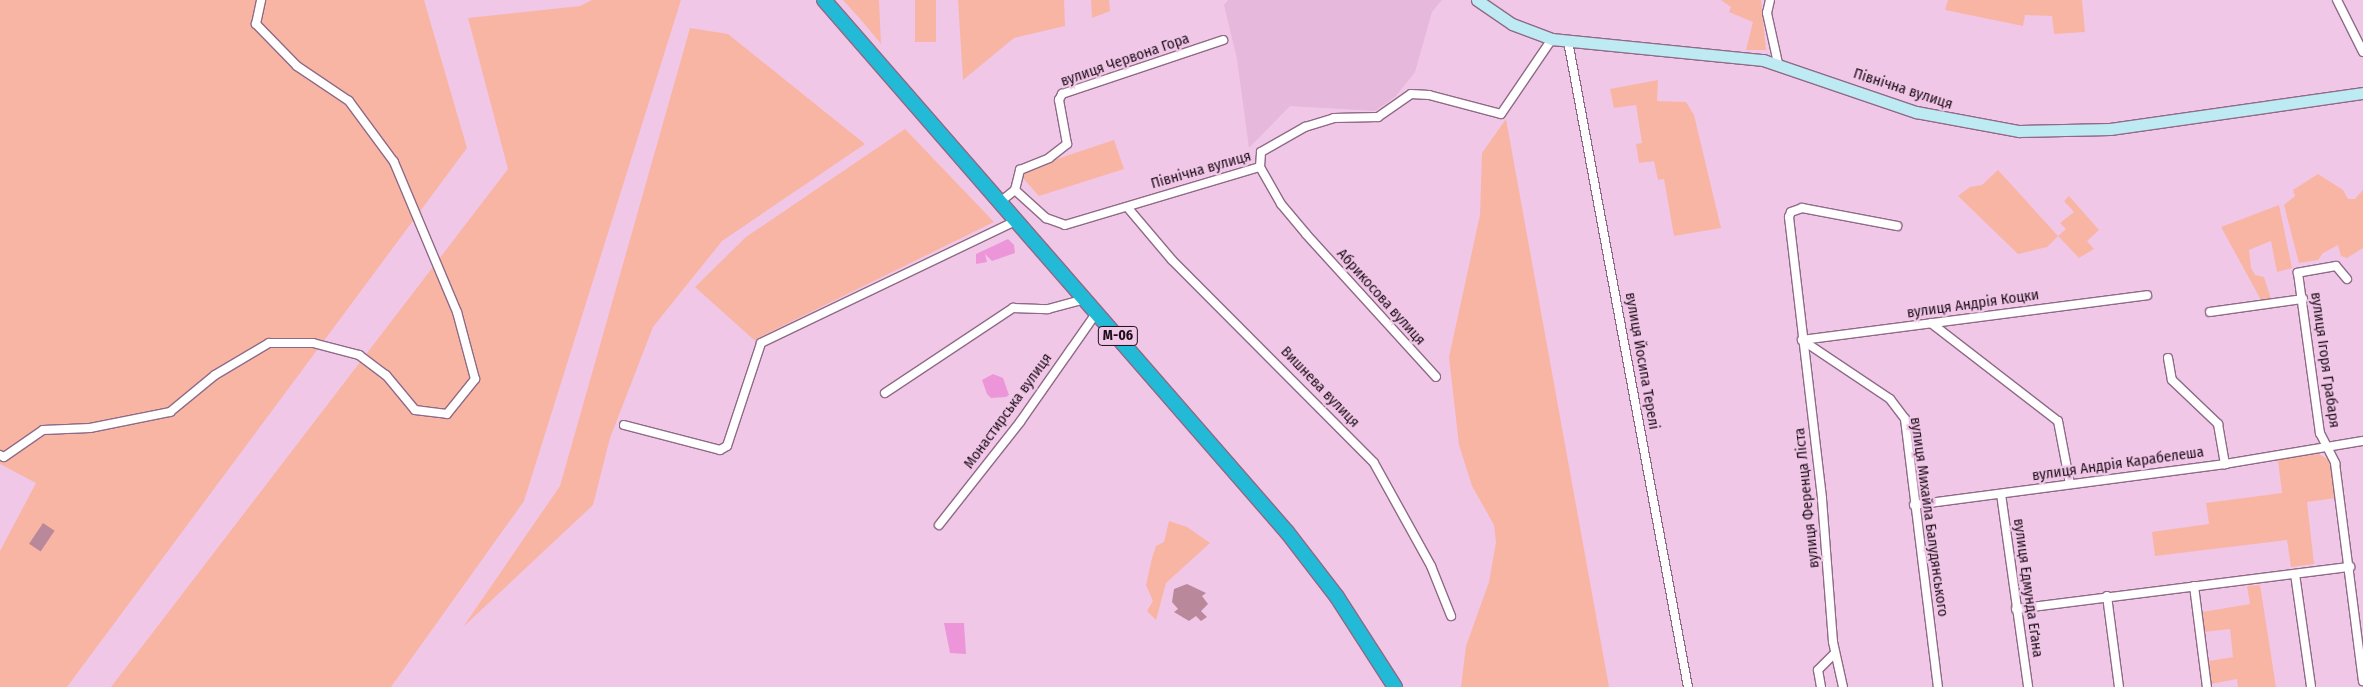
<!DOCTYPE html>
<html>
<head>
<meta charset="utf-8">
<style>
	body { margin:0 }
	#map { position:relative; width:2363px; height:687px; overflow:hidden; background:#f1c7e7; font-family:"Fira Sans Condensed",sans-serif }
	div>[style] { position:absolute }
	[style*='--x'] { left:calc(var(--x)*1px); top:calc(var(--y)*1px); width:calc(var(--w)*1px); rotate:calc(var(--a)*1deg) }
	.built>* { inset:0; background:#e6b8db }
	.green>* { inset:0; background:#f9b5a3; transform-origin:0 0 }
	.water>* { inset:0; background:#ec96d9 }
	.building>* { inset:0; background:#b9899b; transform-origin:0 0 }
	.roads { filter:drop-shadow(1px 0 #8f6a86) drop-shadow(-1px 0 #8f6a86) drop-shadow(0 1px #8f6a86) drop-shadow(0 -1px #8f6a86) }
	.street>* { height:8px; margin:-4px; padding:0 4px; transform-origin:4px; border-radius:4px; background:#fff }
	.secondary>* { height:11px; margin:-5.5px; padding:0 5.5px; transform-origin:5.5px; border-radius:5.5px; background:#bdeaf3 }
	.highway>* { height:14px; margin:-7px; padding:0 7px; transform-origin:7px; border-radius:7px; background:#23bad7 }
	span { translate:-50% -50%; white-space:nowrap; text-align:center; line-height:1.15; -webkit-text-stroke:4.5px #f1c7e7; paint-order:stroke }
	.shield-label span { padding:1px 4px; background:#f1c7e7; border:1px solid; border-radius:4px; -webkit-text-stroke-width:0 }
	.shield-label { font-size:14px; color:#1d0e1a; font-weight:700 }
	.street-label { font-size:15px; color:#1d0e1a }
</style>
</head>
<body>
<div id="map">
	<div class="built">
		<div style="clip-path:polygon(1228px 0,1442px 0,1432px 12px,1415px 72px,1395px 97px,1375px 111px,1290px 106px,1249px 148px,1237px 59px,1224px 5px)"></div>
	</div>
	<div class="green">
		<div style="clip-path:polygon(0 0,424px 0,467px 148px,67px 687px,0 687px,0 551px,36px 483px,0 464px)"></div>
		<div style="clip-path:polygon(592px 0,681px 0,524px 501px,391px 687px,111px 687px,508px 169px,468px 18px,580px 6px)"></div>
		<div style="clip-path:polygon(843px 0,879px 0,881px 44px,862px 21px)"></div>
		<div style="left:915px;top:0;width:21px;height:42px"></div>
		<div style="clip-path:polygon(958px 0,1064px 0,1065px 26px,1014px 38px,963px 80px)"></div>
		<div style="clip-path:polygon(1091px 0,1109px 0,1110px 11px,1092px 18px)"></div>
		<div style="clip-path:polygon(1721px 0,1761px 0,1766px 50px,1746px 50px,1753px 22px,1729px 12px,1731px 7px)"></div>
		<div style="clip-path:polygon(1948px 0,2082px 0,2085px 32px,2054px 34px,2052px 16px,2025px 15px,2023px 26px,1945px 10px)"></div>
		<div style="clip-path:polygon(690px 28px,728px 34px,865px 144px,722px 241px,653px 327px,610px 438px,593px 505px,463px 627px,560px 486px)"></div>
		<div style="clip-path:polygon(1658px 80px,1657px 101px,1686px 102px,1694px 115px,1721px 228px,1674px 236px,1664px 179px,1658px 180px,1654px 161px,1639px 163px,1636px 144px,1642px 143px,1636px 105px,1614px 108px,1610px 89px)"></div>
		<div style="clip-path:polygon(1506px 119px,1609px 687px,1461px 687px,1466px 646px,1489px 582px,1496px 542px,1494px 525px,1472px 486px,1459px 445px,1449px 357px,1480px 215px,1482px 153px)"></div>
		<div style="clip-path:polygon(905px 129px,994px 222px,754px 340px,695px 287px,746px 237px)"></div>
		<div style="clip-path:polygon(1114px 140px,1124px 169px,1039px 196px,1021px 176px,1021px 171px)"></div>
		<div style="clip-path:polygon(1998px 170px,2058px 236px,2066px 229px,2060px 223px,2074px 212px,2064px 201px,2069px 196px,2099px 230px,2087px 241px,2094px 249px,2079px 258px,2058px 236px,2047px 247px,2018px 254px,1958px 196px,1970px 187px,1982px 185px)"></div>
		<div style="clip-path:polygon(2318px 174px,2343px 190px,2348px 199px,2355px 199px,2363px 190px,2363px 248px,2347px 258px,2341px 256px,2338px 245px,2323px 253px,2318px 260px,2299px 263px,2284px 205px,2295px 196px,2293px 190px)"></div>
		<div style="clip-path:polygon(2279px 205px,2292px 268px,2277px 272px,2271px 241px,2249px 250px,2251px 268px,2255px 275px,2264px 277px,2271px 299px,2261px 300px,2221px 227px)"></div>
		<div style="clip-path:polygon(2317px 453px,2331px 461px,2336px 498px,2307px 502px,2314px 564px,2291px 567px,2287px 540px,2155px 556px,2152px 532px,2209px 524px,2206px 503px,2282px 493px,2278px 460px)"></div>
		<div style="clip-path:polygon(1169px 521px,1187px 527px,1210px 543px,1166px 583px,1156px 620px,1147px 611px,1153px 601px,1146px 585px,1152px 558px,1156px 546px,1164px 542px)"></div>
		<div style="clip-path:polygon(2260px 585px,2276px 687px,2238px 687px,2237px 679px,2211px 684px,2209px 661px,2233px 657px,2230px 629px,2204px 632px,2202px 612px,2250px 604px,2247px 586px)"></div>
	</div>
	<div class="water">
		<div style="clip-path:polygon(1008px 239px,1014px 245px,1015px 253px,992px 261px,985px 254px,987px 262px,976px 264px,976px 254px)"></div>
		<div style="clip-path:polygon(993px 374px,1003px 378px,1009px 395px,1006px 397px,991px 398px,987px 394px,982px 380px)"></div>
		<div style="clip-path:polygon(944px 623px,964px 623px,966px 654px,950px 653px)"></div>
	</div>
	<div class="building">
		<div style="left:43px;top:523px;width:14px;height:25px;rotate:34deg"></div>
		<div style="clip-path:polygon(1187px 584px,1206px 593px,1202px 596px,1208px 604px,1201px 611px,1207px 617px,1201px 621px,1196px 616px,1189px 621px,1174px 612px,1178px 609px,1172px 602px,1174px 589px)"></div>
	</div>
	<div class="roads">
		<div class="street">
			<div style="--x:1770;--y:0;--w:13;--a:103"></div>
			<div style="--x:1767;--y:13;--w:51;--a:77.6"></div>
			<div style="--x:2337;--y:0;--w:58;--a:63.4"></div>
			<div style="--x:1568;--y:41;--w:657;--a:79.48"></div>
			<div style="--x:1260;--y:167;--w:15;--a:-86"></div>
			<div style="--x:1261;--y:152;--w:51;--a:-29.6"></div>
			<div style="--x:1305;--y:127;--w:30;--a:-17"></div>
			<div style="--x:1334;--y:118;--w:44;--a:-1.3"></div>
			<div style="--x:1378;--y:117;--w:40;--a:-34.9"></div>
			<div style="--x:1411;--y:94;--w:18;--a:3"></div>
			<div style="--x:1429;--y:95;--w:74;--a:14.8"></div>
			<div style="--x:1501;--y:114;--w:91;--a:-55.8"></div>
			<div style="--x:1015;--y:190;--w:42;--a:42.1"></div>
			<div style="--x:1046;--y:218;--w:20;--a:20"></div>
			<div style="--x:1065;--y:225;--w:203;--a:-16.6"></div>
			<div style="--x:1260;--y:167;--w:43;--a:60.4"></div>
			<div style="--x:1281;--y:204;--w:39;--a:50"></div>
			<div style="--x:1306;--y:234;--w:193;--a:47.7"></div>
			<div style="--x:1000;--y:202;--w:19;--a:-39"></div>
			<div style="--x:1015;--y:190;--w:21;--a:-76"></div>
			<div style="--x:1020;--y:170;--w:31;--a:-22"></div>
			<div style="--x:1049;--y:158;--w:23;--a:-38"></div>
			<div style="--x:1067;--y:144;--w:45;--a:-100.3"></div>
			<div style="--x:1059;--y:100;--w:7;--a:-63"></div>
			<div style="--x:1062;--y:94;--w:170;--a:-18.5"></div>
			<div style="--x:1128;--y:208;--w:68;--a:49.8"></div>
			<div style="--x:1172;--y:260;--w:286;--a:45.1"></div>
			<div style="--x:1374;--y:463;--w:118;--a:61"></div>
			<div style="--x:1431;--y:566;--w:54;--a:68.2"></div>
			<div style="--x:2347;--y:279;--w:17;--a:-130"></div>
			<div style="--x:2336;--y:266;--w:39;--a:170"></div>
			<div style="--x:2298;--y:273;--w:162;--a:82.2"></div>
			<div style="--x:2320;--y:433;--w:34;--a:63"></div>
			<div style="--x:2335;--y:463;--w:220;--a:82.7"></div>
			<div style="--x:2210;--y:312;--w:94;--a:-8"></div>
			<div style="--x:1931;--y:323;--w:160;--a:37.7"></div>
			<div style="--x:2058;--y:421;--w:64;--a:79.2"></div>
			<div style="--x:1802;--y:340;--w:106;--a:33.8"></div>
			<div style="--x:1890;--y:399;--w:25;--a:53"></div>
			<div style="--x:1905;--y:419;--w:270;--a:83"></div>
			<div style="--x:1802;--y:340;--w:348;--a:-7.4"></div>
			<div style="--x:2168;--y:358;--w:22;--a:80"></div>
			<div style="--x:2172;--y:380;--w:64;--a:43.7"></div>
			<div style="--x:2218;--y:424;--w:41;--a:80.1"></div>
			<div style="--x:885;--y:393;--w:154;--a:-33.6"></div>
			<div style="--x:1013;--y:308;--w:35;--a:2"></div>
			<div style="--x:1048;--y:309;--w:38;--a:-15"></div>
			<div style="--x:624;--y:425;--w:99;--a:14.6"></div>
			<div style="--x:720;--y:450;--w:8;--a:-30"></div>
			<div style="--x:727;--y:446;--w:108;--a:-71.7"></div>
			<div style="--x:761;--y:343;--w:283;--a:-25.6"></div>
			<div style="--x:0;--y:455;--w:4;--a:27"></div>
			<div style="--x:4;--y:457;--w:47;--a:-34.7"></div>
			<div style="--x:43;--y:430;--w:47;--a:-2.4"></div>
			<div style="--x:90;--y:428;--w:82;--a:-11.3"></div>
			<div style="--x:170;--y:412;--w:58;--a:-39.4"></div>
			<div style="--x:215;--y:375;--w:63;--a:-30.7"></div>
			<div style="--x:269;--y:343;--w:44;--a:0"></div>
			<div style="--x:313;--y:343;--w:48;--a:14.6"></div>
			<div style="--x:359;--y:355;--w:34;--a:37"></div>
			<div style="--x:386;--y:375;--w:45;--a:50.4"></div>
			<div style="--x:415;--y:410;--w:32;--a:7"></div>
			<div style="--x:447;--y:414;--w:45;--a:-51.3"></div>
			<div style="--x:475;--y:379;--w:69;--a:-105"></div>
			<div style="--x:457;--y:312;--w:163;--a:-112.8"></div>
			<div style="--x:394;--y:162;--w:76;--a:-126.4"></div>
			<div style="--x:349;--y:101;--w:63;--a:-146.1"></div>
			<div style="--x:297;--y:66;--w:59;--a:-134.3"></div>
			<div style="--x:256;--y:24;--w:25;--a:-78"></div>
			<div style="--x:2001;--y:494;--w:195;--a:82"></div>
			<div style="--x:1914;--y:505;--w:314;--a:-7.5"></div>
			<div style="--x:2225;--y:464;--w:140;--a:-9.5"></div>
			<div style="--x:939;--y:525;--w:131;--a:-51.8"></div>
			<div style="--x:1020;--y:422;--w:134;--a:-55"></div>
			<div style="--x:2295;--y:574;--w:114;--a:81.9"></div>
			<div style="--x:2194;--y:586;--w:102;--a:82.7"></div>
			<div style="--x:2107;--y:596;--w:92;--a:82.5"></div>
			<div style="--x:2016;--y:609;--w:337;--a:-7.2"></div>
			<div style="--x:1821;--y:687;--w:17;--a:-100"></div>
			<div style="--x:1818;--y:670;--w:23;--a:-45"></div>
			<div style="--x:1843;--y:687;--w:46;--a:-102.5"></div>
			<div style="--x:1833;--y:642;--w:144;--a:-94.4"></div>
			<div style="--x:1822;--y:498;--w:283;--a:-96.7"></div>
			<div style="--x:1789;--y:217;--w:5;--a:-68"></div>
			<div style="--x:1791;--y:212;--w:12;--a:-20"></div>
			<div style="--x:1802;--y:208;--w:97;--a:10.7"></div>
		</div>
		<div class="secondary">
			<div style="--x:1477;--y:0;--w:42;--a:34.4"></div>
			<div style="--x:1512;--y:24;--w:43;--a:20.6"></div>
			<div style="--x:1552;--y:39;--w:212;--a:5.7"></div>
			<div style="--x:1763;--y:60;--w:162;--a:18.8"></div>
			<div style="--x:1916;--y:112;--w:105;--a:10.5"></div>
			<div style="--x:2019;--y:131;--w:91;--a:-1.3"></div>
			<div style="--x:2110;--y:129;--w:256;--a:-8.1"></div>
		</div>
		<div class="highway">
			<div style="--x:824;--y:0;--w:705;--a:48.97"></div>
			<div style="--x:1287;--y:532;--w:82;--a:52.4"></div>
			<div style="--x:1337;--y:597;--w:107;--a:57.2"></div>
		</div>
	</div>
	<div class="shield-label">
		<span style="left:1118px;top:336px">М-06</span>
	</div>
	<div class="street-label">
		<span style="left:1125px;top:60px;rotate:-19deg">вулиця Червона Гора</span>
		<span style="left:1903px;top:89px;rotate:18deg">Північна вулиця</span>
		<span style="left:1201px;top:170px;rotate:-16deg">Північна вулиця</span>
		<span style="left:1381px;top:297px;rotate:48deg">Абрикосова вулиця</span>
		<span style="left:1973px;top:304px;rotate:-8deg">вулиця Андрія Коцки</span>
		<span style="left:2325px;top:360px;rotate:82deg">вулиця Ігоря Грабаря</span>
		<span style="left:1642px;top:361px;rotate:80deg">вулиця Йосипа Терелі</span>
		<span style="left:1320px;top:387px;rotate:46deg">Вишнева вулиця</span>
		<span style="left:1008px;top:411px;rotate:-54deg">Монастирська вулиця</span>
		<span style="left:2118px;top:464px;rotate:-8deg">вулиця Андрія Карабелеша</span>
		<span style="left:1807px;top:498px;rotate:-96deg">вулиця Ференца Ліста</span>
		<span style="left:1929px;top:517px;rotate:82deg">вулиця Михайла Балудянського</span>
		<span style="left:2028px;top:588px;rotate:82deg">вулиця Едмунда Еґана</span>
	</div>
</div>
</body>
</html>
